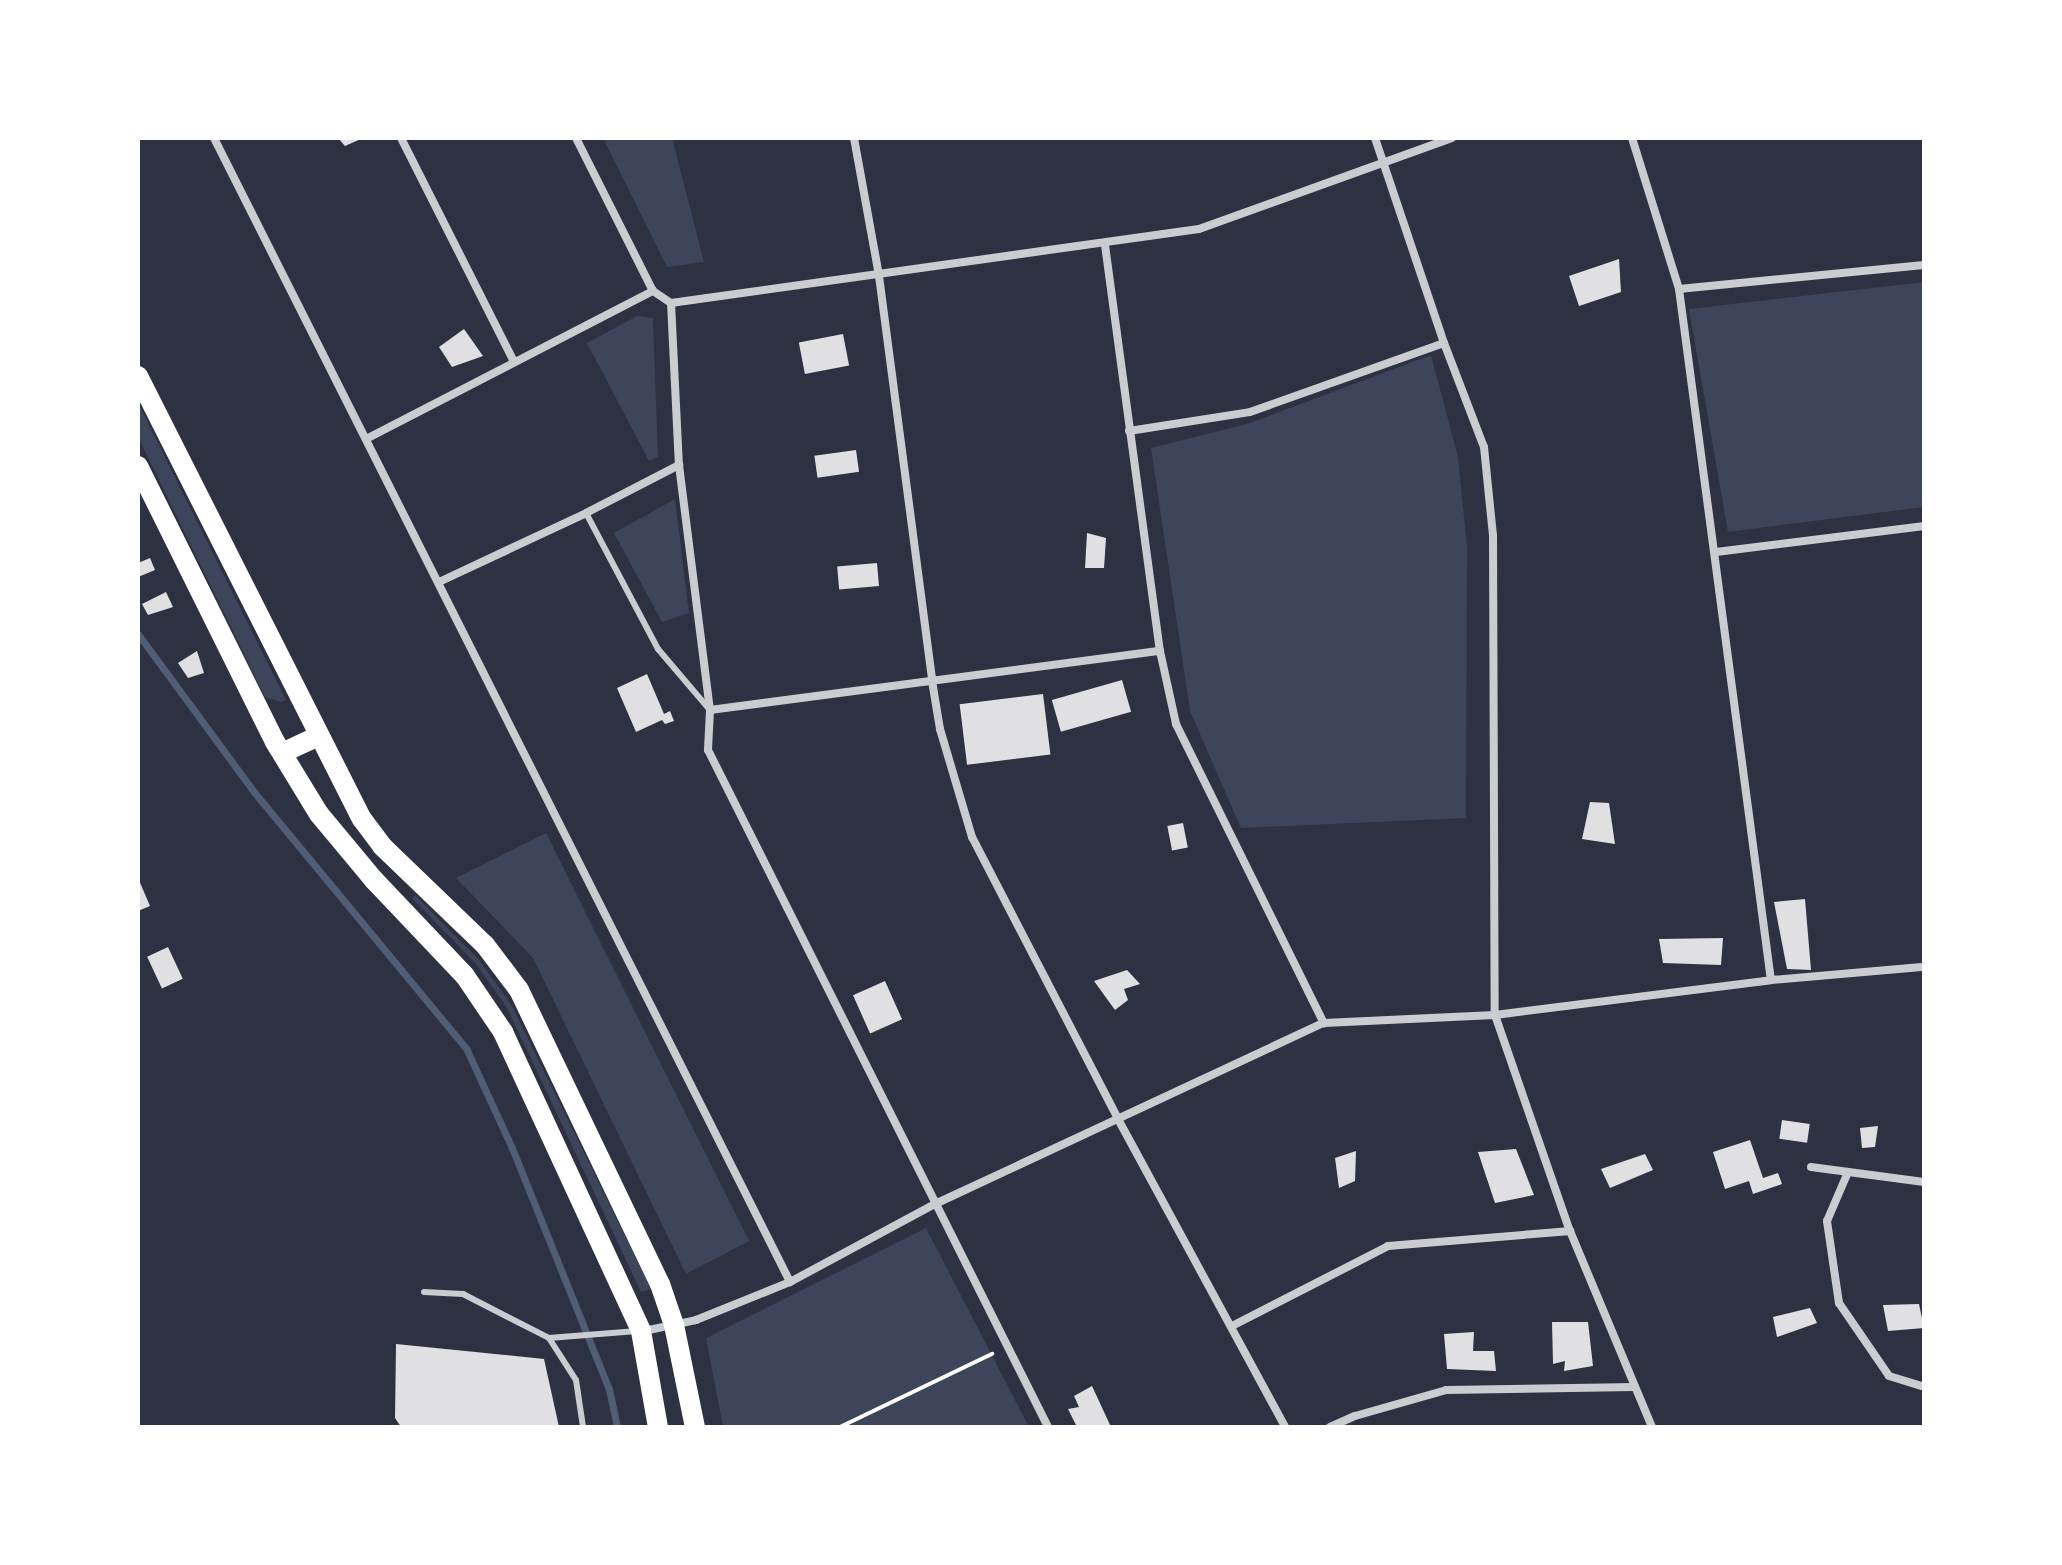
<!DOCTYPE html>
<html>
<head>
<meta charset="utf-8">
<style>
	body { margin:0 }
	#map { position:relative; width:2062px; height:1565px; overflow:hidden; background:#2d3142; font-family:Overpass,sans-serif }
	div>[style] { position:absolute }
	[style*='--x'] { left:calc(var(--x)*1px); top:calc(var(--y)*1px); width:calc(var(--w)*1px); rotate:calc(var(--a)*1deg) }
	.green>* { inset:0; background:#3c4559 }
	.stream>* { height:7px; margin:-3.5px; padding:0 3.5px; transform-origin:3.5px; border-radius:3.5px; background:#4f5d75 }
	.building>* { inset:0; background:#e0e0e3; transform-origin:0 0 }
	.path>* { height:4px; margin:-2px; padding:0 2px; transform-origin:2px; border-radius:2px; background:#fff }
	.service>* { height:6px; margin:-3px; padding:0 3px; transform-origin:3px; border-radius:3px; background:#caccd0 }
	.minor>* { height:8px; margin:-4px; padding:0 4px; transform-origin:4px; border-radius:4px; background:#caccd0 }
	.primary>* { height:20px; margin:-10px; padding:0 10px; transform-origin:10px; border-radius:10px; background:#fff }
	span { translate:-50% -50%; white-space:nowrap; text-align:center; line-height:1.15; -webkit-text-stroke:7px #fff; paint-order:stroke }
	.frame { position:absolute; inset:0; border:140px solid #fff; pointer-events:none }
</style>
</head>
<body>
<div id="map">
	<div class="green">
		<div style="clip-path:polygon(603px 138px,672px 138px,704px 262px,667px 267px)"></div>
		<div style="clip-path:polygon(1924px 282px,1924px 507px,1728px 532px,1689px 309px)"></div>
		<div style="clip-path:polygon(637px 316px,653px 318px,658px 457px,649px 461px,587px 343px)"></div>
		<div style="clip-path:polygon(1431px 355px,1458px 457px,1467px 546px,1466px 818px,1241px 828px,1190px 711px,1151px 448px,1250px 423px)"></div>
		<div style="clip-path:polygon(138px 403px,286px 700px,281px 702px,265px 697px,138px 437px)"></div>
		<div style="clip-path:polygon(675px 499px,689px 613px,662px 622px,614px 533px)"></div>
		<div style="clip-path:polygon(546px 833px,749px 1241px,686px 1274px,533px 958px,456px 878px)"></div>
		<div style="clip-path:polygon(415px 895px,479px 960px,511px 1004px,651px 1289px,641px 1292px,507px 1008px,476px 964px,412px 898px)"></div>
		<div style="clip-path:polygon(926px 1228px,1029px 1427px,723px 1427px,706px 1338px)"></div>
	</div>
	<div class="stream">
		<div style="--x:138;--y:634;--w:196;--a:53.7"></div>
		<div style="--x:254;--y:792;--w:332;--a:50.4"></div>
		<div style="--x:466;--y:1048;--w:110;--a:65.3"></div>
		<div style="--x:512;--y:1148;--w:260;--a:68.1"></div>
		<div style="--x:609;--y:1389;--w:39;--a:78"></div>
	</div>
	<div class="building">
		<div style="clip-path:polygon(338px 138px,363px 138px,345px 146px)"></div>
		<div style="clip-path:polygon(1619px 259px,1621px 292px,1579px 306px,1569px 276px)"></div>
		<div style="clip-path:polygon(464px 329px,483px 356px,452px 367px,439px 347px)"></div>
		<div style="left:843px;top:334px;width:32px;height:45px;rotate:79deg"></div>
		<div style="left:856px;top:450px;width:22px;height:42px;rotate:82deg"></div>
		<div style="clip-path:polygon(1087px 533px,1106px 538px,1104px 568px,1085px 568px)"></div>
		<div style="clip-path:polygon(150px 558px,155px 570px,138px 577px,138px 563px)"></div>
		<div style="left:877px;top:563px;width:23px;height:40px;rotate:85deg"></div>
		<div style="clip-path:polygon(166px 592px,173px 607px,148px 615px,142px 604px)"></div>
		<div style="clip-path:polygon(197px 651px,204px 673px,188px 678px,178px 663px)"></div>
		<div style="clip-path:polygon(647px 674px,664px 714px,670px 711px,674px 721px,665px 724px,662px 720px,636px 732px,617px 688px)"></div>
		<div style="left:1122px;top:680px;width:33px;height:73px;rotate:74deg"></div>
		<div style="left:1043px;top:694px;width:61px;height:84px;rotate:83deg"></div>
		<div style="clip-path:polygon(1590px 802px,1609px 803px,1615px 844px,1582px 839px)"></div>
		<div style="left:1183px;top:823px;width:25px;height:16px;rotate:79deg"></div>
		<div style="clip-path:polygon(138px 878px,150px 906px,138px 911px)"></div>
		<div style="clip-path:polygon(1805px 899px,1811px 970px,1787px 969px,1774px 902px)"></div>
		<div style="clip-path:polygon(1723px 938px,1721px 965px,1663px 963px,1659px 939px)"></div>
		<div style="left:168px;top:947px;width:35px;height:23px;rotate:65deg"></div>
		<div style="clip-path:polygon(1127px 970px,1140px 984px,1124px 989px,1128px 1000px,1115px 1010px,1094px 981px)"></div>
		<div style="left:885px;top:981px;width:42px;height:35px;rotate:66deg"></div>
		<div style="left:1782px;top:1120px;width:28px;height:19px;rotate:8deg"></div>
		<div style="clip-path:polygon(1878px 1126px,1875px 1147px,1862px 1148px,1860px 1128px)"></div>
		<div style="clip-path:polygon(1750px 1140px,1763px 1178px,1778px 1173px,1782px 1184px,1753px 1194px,1749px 1181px,1725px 1189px,1713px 1152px)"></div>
		<div style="clip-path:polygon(1516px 1149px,1534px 1195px,1495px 1203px,1478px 1152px)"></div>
		<div style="clip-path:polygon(1356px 1151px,1355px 1181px,1339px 1188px,1335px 1158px)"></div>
		<div style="clip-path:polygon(1645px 1154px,1653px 1170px,1610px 1188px,1601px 1169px)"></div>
		<div style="clip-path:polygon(1919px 1304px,1924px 1328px,1888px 1331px,1883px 1305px)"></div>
		<div style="clip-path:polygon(1810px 1308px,1817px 1323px,1777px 1337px,1773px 1317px)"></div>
		<div style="clip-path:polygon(1552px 1322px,1588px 1322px,1593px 1366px,1564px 1371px,1565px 1361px,1553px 1364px)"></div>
		<div style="clip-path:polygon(1474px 1332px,1473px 1351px,1494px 1351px,1496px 1371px,1447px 1369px,1444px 1334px)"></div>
		<div style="clip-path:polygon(396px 1344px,544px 1359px,559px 1427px,401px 1427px,395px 1418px)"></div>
		<div style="clip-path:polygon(1092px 1386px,1111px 1427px,1077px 1427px,1068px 1409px,1079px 1407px,1074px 1396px)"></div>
	</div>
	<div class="path">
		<div style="--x:840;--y:1427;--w:169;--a:-25.7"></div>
	</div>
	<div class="service">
		<div style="--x:586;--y:513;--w:154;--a:62.1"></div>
		<div style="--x:658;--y:649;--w:79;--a:49.6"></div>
		<div style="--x:424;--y:1292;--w:39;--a:3"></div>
		<div style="--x:463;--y:1294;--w:97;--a:27.1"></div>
		<div style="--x:549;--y:1338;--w:88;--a:-4.5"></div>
		<div style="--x:549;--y:1338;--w:50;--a:57.3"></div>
		<div style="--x:576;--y:1380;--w:48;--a:81.5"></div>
	</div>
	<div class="minor">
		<div style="--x:214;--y:138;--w:1281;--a:63.27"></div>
		<div style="--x:401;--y:138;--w:251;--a:63.2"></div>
		<div style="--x:576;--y:138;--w:171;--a:63.3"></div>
		<div style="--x:653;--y:291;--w:22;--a:34"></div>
		<div style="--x:671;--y:303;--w:162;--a:87.2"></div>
		<div style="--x:679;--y:465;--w:247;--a:82.8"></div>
		<div style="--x:710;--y:710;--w:40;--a:92.9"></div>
		<div style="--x:708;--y:750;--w:758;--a:63.33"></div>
		<div style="--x:854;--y:138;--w:140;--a:79.7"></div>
		<div style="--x:879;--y:276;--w:408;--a:82.5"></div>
		<div style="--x:932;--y:681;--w:49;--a:80.5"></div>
		<div style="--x:940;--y:729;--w:113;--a:73.5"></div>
		<div style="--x:972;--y:837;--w:318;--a:62.6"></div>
		<div style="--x:1118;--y:1119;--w:350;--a:61.5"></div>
		<div style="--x:1375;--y:138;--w:216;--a:71.4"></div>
		<div style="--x:1444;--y:343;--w:111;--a:69"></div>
		<div style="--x:1484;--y:447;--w:88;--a:84.2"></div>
		<div style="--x:1493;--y:535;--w:480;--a:89.8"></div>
		<div style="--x:1495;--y:1015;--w:229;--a:70.9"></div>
		<div style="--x:1570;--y:1231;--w:212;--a:67.3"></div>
		<div style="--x:1632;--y:138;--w:158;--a:72.7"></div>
		<div style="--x:1679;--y:289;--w:697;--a:82.42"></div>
		<div style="--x:1105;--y:245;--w:410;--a:82.3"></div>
		<div style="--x:1160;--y:651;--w:75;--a:77.6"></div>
		<div style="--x:1176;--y:724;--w:334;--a:63.7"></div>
		<div style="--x:1679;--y:289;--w:246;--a:-5.6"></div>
		<div style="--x:671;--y:303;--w:533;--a:-7.98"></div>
		<div style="--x:1199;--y:229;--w:269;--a:-19.8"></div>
		<div style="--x:1129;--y:431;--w:122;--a:-8.9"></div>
		<div style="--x:1250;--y:412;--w:206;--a:-19.6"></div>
		<div style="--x:368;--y:438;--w:321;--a:-27.3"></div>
		<div style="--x:1716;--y:552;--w:210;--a:-7.1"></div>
		<div style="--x:439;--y:582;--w:162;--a:-25.1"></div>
		<div style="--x:586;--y:513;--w:105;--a:-27.3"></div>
		<div style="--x:710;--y:710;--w:454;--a:-7.5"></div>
		<div style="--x:1811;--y:1167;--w:114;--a:7.6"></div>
		<div style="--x:1848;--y:1172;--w:53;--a:113.2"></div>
		<div style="--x:1827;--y:1221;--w:83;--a:81.7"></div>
		<div style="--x:1839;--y:1303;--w:88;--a:55.6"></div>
		<div style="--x:1889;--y:1376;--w:37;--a:17"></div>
		<div style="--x:1232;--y:1326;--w:175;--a:-27.1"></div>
		<div style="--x:1388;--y:1246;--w:183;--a:-4.7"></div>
		<div style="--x:644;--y:1331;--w:53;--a:-11.9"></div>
		<div style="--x:696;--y:1320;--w:101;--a:-22"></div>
		<div style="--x:790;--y:1282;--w:165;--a:-28.3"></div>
		<div style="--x:935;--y:1204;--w:429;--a:-25"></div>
		<div style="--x:1324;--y:1023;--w:171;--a:-2.7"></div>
		<div style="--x:1495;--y:1015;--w:278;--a:-7.2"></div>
		<div style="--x:1771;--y:980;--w:154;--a:-4.9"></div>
		<div style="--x:1330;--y:1427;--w:27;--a:-24"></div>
		<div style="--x:1355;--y:1416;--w:95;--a:-15.9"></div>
		<div style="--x:1446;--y:1390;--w:189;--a:-0.9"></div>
	</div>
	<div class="primary">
		<div style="--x:138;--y:376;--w:496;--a:63.2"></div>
		<div style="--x:362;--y:819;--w:34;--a:53"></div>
		<div style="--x:382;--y:846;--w:143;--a:43.9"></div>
		<div style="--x:485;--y:945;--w:56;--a:52.9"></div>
		<div style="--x:519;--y:990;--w:326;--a:64.4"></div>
		<div style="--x:660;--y:1284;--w:43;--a:71.1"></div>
		<div style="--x:674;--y:1325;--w:104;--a:78.4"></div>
		<div style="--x:138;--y:466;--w:308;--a:63.6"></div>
		<div style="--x:275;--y:742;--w:84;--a:58.6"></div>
		<div style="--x:319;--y:814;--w:86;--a:50.2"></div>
		<div style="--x:374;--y:880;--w:132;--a:46.5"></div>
		<div style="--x:465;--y:976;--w:68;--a:55.8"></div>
		<div style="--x:503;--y:1032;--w:329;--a:65.2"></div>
		<div style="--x:641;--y:1331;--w:97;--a:80"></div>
		<div style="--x:282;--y:753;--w:40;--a:-25"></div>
	</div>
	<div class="frame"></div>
</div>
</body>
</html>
